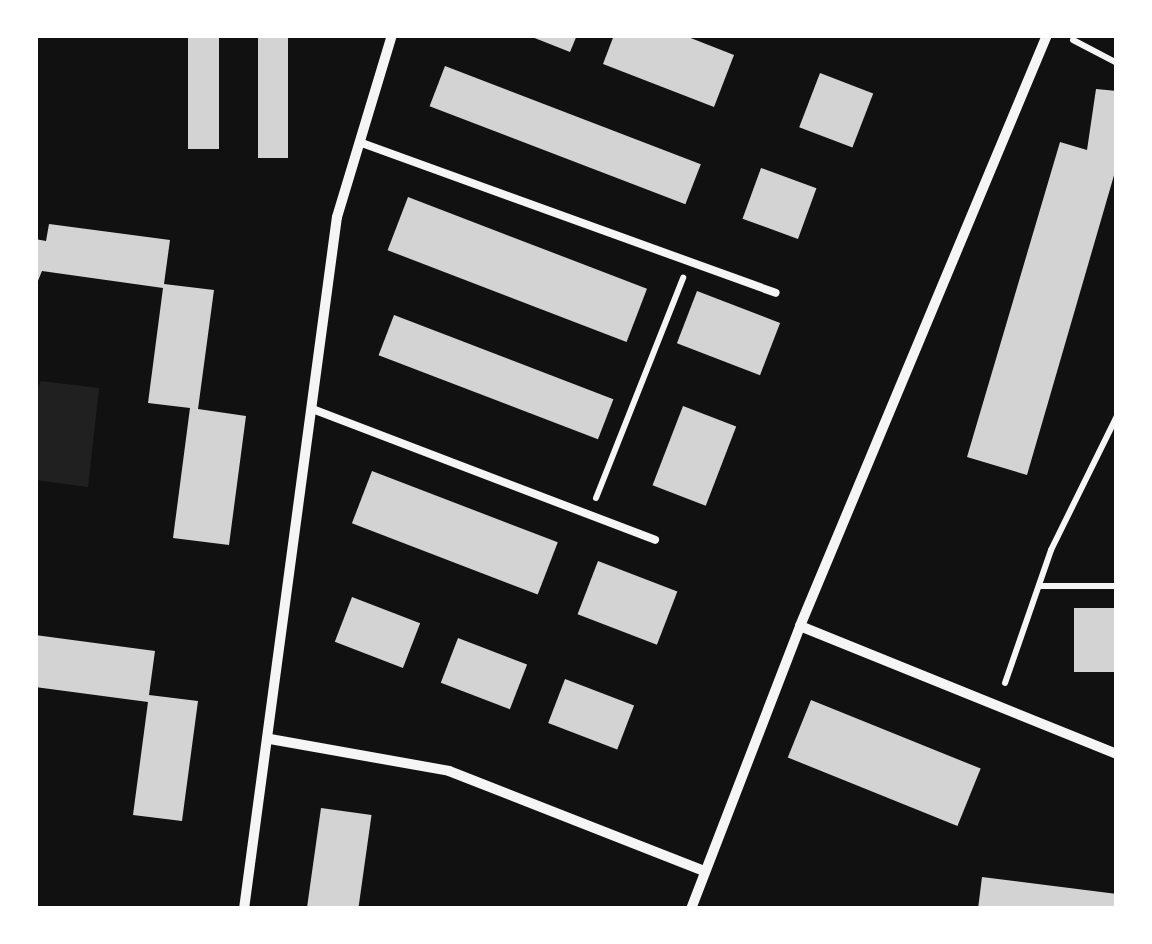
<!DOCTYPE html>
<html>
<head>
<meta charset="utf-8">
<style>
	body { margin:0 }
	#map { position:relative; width:1152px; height:944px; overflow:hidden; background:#111; font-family:"Noto Sans",sans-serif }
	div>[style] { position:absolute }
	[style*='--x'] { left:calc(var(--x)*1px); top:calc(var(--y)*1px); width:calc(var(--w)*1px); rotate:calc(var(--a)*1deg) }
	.green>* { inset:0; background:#202020 }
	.building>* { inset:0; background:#d3d3d3; transform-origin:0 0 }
	.path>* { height:6px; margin:-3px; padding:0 3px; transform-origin:3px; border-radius:3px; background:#f5f5f5 }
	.service>* { height:8px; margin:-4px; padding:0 4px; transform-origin:4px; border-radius:4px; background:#f5f5f5 }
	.minor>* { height:10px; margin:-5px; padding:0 5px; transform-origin:5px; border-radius:5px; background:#f5f5f5 }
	span { translate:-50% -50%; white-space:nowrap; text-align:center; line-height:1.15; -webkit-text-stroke:8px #fff; paint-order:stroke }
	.frame { position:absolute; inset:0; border:38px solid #fff; pointer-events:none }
</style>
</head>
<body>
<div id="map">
	<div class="green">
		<div style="clip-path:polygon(41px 381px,99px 388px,88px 487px,35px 480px,35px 392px)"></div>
	</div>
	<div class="building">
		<div style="left:188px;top:35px;width:31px;height:114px"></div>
		<div style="left:258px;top:35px;width:30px;height:123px"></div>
		<div style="clip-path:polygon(527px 35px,577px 35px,570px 52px)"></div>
		<div style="clip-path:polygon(614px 35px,683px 35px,734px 55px,714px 107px,603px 64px)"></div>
		<div style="left:445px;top:66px;width:274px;height:43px;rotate:21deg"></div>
		<div style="left:820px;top:73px;width:57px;height:58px;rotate:21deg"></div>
		<div style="clip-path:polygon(1096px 89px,1117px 91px,1117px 165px,1027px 475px,967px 457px,1060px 142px,1087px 150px)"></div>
		<div style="left:761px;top:168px;width:59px;height:54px;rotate:20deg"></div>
		<div style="left:408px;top:197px;width:256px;height:57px;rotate:21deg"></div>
		<div style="clip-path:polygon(49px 224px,170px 240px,164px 284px,214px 290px,198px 409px,246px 416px,229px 545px,173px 538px,190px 408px,148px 403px,163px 288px,42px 271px,35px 288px,35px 239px,46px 241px)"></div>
		<div style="left:697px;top:291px;width:89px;height:56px;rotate:21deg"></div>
		<div style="left:394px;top:315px;width:235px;height:43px;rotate:21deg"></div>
		<div style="left:683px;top:406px;width:57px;height:85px;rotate:21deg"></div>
		<div style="left:372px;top:471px;width:199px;height:56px;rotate:21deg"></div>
		<div style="left:598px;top:561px;width:85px;height:57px;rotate:21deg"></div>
		<div style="left:352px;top:597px;width:73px;height:48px;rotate:21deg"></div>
		<div style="left:1117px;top:608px;width:64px;height:43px;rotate:90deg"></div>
		<div style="clip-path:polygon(35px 635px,155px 651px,149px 695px,198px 701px,182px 821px,133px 815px,148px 702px,35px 687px)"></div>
		<div style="left:458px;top:638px;width:74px;height:48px;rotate:21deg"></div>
		<div style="left:565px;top:679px;width:74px;height:47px;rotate:21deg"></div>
		<div style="left:811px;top:700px;width:183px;height:62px;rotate:22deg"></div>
		<div style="left:321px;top:808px;width:51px;height:102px;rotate:8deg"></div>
		<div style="clip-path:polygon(982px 877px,1117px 894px,1117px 909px,978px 909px)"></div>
	</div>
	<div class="path">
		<div style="--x:1073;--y:40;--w:50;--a:27.6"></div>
		<div style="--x:596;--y:498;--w:237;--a:-68.4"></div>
		<div style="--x:1039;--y:586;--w:78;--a:0"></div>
		<div style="--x:1005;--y:683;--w:141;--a:-70.9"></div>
		<div style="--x:1051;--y:550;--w:149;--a:-63.8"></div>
	</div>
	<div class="service">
		<div style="--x:359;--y:142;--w:443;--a:19.9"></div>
		<div style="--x:315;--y:410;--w:364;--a:20.9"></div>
	</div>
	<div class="minor">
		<div style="--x:800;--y:626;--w:342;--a:22"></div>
		<div style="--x:270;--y:739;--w:182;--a:10.1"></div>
		<div style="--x:449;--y:771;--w:274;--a:21.4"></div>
		<div style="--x:244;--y:909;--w:698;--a:-82.35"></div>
		<div style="--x:337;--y:217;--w:190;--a:-73.2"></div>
		<div style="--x:691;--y:909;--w:303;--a:-68.9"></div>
		<div style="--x:800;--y:626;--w:641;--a:-67.32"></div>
	</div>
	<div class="frame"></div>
</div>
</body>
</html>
